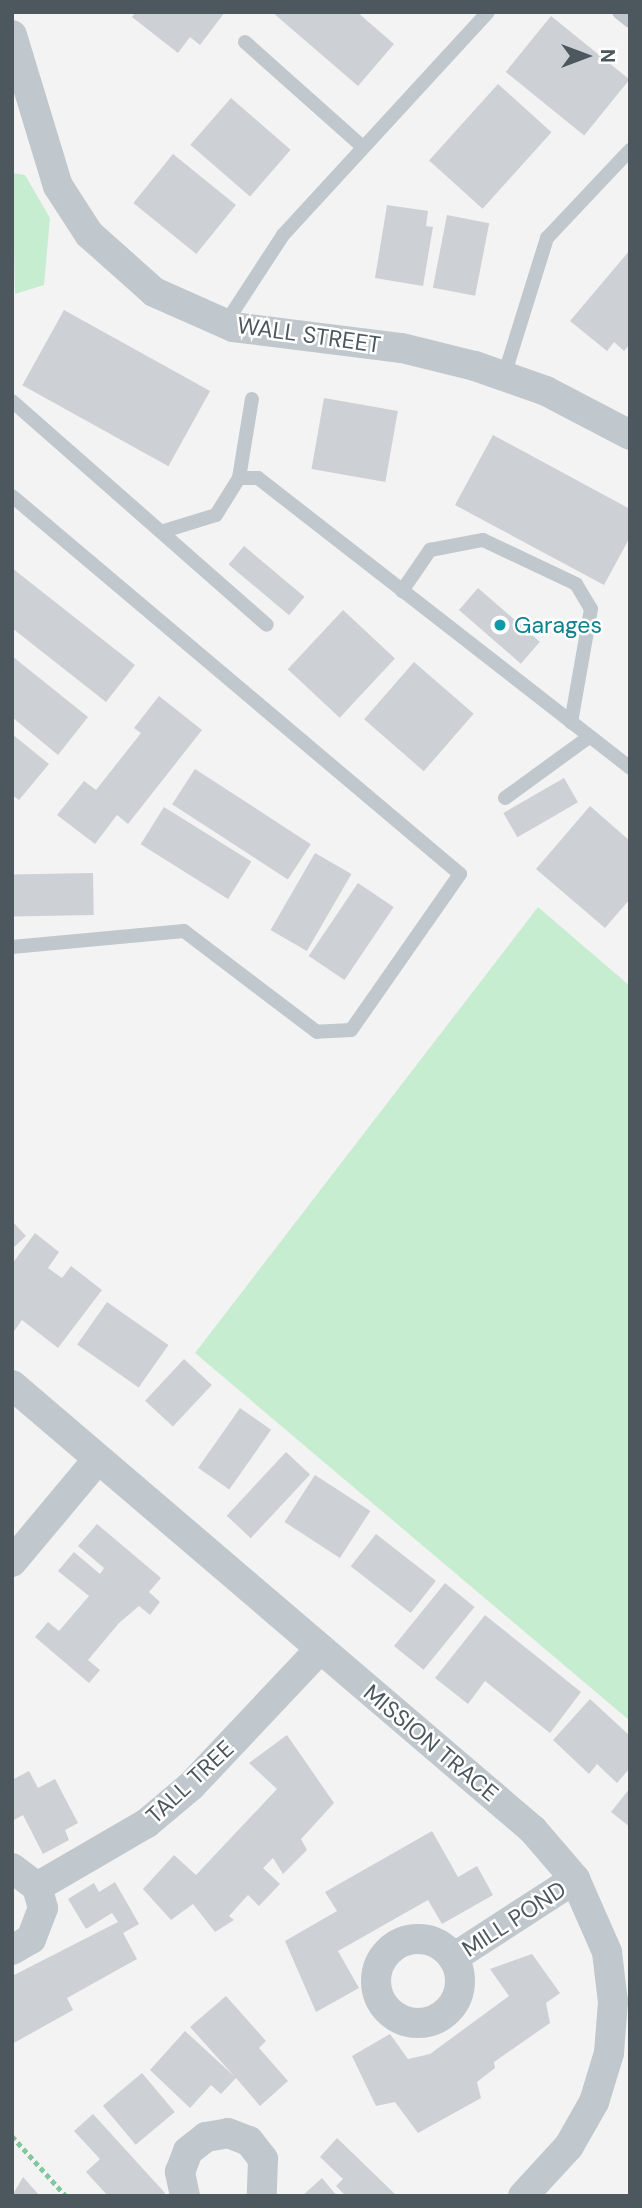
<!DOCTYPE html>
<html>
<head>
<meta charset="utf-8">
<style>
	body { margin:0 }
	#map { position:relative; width:642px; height:2208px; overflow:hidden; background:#f4f3f3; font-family:"DM Sans",sans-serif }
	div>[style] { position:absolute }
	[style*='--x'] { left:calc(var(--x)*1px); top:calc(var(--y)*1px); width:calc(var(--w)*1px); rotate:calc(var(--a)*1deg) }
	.green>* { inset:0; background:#c7edd0 }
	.building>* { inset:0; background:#cdd0d4; transform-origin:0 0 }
	.path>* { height:4.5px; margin-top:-2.25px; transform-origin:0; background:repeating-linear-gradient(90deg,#81c89c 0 5px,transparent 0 8.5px) }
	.service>* { height:14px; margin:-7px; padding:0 7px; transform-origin:7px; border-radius:7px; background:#c0c8cd }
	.minor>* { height:30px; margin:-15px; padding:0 15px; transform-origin:15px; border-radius:15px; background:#c0c8cd }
	.minor>.ring { margin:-15px; padding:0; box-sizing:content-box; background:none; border:30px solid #c0c8cd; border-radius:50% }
	.dots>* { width:19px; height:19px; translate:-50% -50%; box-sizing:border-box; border:4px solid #fff; border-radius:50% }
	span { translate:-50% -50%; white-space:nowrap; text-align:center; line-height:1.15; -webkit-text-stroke:5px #fff; paint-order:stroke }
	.street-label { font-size:23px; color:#4c585e }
	.culture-label { font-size:23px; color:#0d838f }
	.left { translate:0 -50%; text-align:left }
	.frame { position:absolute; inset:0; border:14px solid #4c585e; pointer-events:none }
	.north { position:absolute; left:551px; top:21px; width:70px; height:70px; -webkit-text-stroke:5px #fff; paint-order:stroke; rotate:90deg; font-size:19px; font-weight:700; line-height:28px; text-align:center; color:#4c585e }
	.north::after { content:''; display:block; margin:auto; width:24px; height:32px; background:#4c585e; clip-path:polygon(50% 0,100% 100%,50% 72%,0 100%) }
</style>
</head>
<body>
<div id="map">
	<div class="green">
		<div style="clip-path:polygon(12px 173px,25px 175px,50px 218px,44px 285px,15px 294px)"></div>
		<div style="clip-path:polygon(538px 907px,630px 986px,630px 1721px,195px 1353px)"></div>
	</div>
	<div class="building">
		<div style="clip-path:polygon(136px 12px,225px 12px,200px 45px,190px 37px,178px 53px,132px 17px)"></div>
		<div style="clip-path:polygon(272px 12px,357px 12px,394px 44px,358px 86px)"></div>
		<div style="left:551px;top:16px;width:101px;height:72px;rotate:39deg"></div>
		<div style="left:498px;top:84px;width:72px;height:103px;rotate:42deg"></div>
		<div style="left:231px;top:98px;width:79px;height:62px;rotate:41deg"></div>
		<div style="left:173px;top:154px;width:81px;height:63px;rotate:39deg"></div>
		<div style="clip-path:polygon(387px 205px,428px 211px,426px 226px,433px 227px,423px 286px,375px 278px)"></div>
		<div style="left:447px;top:215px;width:43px;height:74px;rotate:11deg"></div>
		<div style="clip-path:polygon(630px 250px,630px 344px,624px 351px,614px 342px,607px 351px,570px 321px)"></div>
		<div style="left:64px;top:310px;width:167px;height:86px;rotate:29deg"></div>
		<div style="left:324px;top:398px;width:75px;height:72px;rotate:10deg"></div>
		<div style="clip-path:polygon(493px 435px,630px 509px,630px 537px,604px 585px,455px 505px)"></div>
		<div style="left:244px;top:546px;width:79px;height:24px;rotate:40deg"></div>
		<div style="clip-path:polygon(12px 568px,135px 665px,106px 702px,12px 628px)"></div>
		<div style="left:478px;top:588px;width:82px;height:29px;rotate:41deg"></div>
		<div style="left:343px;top:610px;width:71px;height:81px;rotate:43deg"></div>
		<div style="clip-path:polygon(12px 656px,88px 717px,58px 755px,12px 717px)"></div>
		<div style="left:414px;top:662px;width:79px;height:76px;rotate:41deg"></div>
		<div style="clip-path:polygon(159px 696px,202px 730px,128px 824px,117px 815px,95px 844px,57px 815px,84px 781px,96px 790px,141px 733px,134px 728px)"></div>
		<div style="clip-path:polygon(12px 734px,49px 764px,19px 800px,12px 795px)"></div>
		<div style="left:195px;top:769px;width:138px;height:42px;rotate:33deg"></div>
		<div style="left:564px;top:778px;width:28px;height:70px;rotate:60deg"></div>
		<div style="clip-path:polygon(590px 806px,630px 841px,630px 899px,605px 928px,536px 869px)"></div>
		<div style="left:164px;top:807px;width:103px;height:44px;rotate:32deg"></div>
		<div style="left:315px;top:853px;width:42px;height:89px;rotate:30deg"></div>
		<div style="left:93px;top:873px;width:42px;height:81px;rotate:89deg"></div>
		<div style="left:358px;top:883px;width:43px;height:88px;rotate:34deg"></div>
		<div style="clip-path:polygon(12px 1221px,26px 1236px,12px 1249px)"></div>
		<div style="clip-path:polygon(35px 1233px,59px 1252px,48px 1268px,62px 1278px,71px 1266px,102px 1290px,58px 1348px,22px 1320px,12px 1334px,12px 1264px)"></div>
		<div style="left:107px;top:1302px;width:75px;height:52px;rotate:35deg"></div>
		<div style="left:184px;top:1359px;width:38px;height:57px;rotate:43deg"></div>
		<div style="left:240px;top:1408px;width:38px;height:73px;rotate:35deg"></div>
		<div style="left:286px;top:1452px;width:33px;height:87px;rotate:43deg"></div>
		<div style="left:315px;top:1475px;width:66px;height:56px;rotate:33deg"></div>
		<div style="clip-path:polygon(97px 1524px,161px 1578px,149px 1592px,160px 1602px,150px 1615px,139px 1606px,119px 1623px,88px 1660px,100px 1670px,89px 1683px,35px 1637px,48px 1622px,59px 1631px,89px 1596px,58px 1571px,74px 1552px,100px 1574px,104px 1568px,78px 1546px)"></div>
		<div style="left:376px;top:1534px;width:76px;height:41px;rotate:38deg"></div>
		<div style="left:445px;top:1583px;width:38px;height:81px;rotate:39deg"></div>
		<div style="clip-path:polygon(485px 1615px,581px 1692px,550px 1733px,485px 1681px,468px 1704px,435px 1678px)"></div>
		<div style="clip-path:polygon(590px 1699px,630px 1736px,630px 1768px,617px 1783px,597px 1764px,589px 1774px,553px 1740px)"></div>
		<div style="clip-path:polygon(287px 1735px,334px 1803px,301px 1839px,307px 1850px,283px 1874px,273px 1858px,263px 1868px,280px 1884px,259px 1906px,248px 1895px,229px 1916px,234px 1920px,215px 1932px,193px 1904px,171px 1920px,143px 1889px,174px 1855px,196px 1875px,277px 1789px,249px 1763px)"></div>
		<div style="clip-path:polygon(29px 1771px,38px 1788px,55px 1779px,78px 1823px,65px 1830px,69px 1840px,43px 1854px,23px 1815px,12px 1821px,12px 1780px)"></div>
		<div style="clip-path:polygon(630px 1788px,630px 1827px,611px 1812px)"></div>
		<div style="clip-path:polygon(432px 1831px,458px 1877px,477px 1866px,493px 1895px,442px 1924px,428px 1900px,338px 1951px,359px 1988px,316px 2012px,285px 1941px,337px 1911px,325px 1892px)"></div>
		<div style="clip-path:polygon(115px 1882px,139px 1924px,123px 1933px,137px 1959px,67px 1998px,73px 2010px,12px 2044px,12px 1976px,118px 1922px,112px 1913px,86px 1929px,68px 1899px,94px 1883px,99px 1892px)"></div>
		<div style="clip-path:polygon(532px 1954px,560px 1993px,546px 2003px,550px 2023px,494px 2062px,495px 2068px,477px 2082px,481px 2098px,418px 2133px,395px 2102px,376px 2106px,352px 2056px,390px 2034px,408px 2059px,430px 2054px,509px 1996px,490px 1969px)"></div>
		<div style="clip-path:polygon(226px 1996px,266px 2041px,259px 2048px,288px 2081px,260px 2106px,236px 2078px,221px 2094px,211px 2085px,190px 2108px,150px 2070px,185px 2031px,234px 2076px,190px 2027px)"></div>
		<div style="left:142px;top:2073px;width:51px;height:51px;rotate:50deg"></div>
		<div style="clip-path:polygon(93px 2114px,165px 2193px,162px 2196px,108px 2196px,86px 2172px,100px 2159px,74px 2131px)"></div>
		<div style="clip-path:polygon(337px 2138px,397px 2196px,346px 2196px,336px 2186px,343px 2179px,320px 2157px)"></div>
		<div style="clip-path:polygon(23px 2177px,40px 2196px,12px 2196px)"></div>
		<div style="clip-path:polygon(322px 2178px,337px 2196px,302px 2196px)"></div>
	</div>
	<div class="path">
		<div style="--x:12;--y:2136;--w:81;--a:48"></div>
	</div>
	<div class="service">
		<div style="--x:619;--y:12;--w:14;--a:39"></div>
		<div style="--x:245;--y:42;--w:158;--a:41.7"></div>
		<div style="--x:225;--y:324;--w:106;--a:-56.9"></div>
		<div style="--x:283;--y:235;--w:303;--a:-47.4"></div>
		<div style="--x:504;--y:376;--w:145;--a:-72.7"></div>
		<div style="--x:547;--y:238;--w:121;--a:-46.7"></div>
		<div style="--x:12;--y:401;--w:339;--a:41.3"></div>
		<div style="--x:239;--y:478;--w:19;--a:0"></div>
		<div style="--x:258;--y:478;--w:472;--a:37.9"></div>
		<div style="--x:12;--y:496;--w:586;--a:40.16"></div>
		<div style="--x:460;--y:874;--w:190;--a:124.9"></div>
		<div style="--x:351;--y:1030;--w:34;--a:177"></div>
		<div style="--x:317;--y:1032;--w:167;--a:-142.8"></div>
		<div style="--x:184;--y:931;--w:173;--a:174.7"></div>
		<div style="--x:164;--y:531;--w:54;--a:-17.1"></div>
		<div style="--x:216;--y:515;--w:44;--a:-58.1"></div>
		<div style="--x:239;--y:478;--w:80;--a:-80.7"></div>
		<div style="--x:402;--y:591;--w:50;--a:-55.7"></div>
		<div style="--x:430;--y:550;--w:54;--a:-10.7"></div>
		<div style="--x:483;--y:540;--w:103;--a:25.3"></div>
		<div style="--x:576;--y:584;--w:29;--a:59"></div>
		<div style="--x:591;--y:609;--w:115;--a:100"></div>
		<div style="--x:505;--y:798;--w:104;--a:-36"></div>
	</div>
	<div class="minor">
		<div style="--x:12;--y:35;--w:158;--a:73.1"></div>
		<div style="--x:58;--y:186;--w:57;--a:57.1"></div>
		<div style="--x:89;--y:234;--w:87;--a:41.7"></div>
		<div style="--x:154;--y:292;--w:86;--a:23.9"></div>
		<div style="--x:233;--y:327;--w:170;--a:7.1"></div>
		<div style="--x:402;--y:348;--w:75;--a:13.9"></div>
		<div style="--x:475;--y:366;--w:75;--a:19.4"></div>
		<div style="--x:546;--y:391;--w:95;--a:27.6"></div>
		<div style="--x:12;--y:1385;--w:685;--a:40.5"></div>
		<div style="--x:533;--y:1830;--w:65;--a:49.4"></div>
		<div style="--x:575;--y:1879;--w:80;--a:66.3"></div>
		<div style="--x:607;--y:1952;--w:50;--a:83.2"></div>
		<div style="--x:613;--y:2002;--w:51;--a:94.5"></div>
		<div style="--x:609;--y:2053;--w:51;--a:107"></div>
		<div style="--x:594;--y:2102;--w:51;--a:119.6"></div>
		<div style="--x:569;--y:2146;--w:68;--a:132.6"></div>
		<div style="--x:12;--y:1562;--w:134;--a:-50.1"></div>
		<div style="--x:12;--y:1868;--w:31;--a:37"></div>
		<div style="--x:37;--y:1887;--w:22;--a:74"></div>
		<div style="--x:43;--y:1908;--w:33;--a:111"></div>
		<div style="--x:31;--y:1939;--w:22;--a:150"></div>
		<div style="--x:37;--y:1887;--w:127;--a:-30.2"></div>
		<div style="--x:147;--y:1823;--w:57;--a:-40.1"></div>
		<div style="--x:191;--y:1786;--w:188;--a:-46.7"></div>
		<div class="ring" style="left:376px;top:1939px;width:54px;height:54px"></div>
		<div style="--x:453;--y:1958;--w:145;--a:-32.9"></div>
		<div style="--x:185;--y:2196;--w:25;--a:-102"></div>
		<div style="--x:180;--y:2172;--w:22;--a:-69"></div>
		<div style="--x:188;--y:2151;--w:23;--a:-38"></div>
		<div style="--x:206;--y:2137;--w:22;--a:-10"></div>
		<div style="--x:228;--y:2133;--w:22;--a:21"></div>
		<div style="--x:249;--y:2141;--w:23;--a:52"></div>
		<div style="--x:263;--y:2159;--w:37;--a:92"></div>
	</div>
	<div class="dots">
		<div style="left:500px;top:625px;background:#0f9aa8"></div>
	</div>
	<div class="street-label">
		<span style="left:309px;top:335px;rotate:8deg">WALL STREET</span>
		<span style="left:431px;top:1743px;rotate:40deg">MISSION TRACE</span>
		<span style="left:190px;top:1782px;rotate:-43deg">TALL TREE</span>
		<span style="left:514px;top:1919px;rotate:-33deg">MILL POND</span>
	</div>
	<div class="culture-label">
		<span class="left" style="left:514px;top:625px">Garages</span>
	</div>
	<div class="frame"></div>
	<div class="north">N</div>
</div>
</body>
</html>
